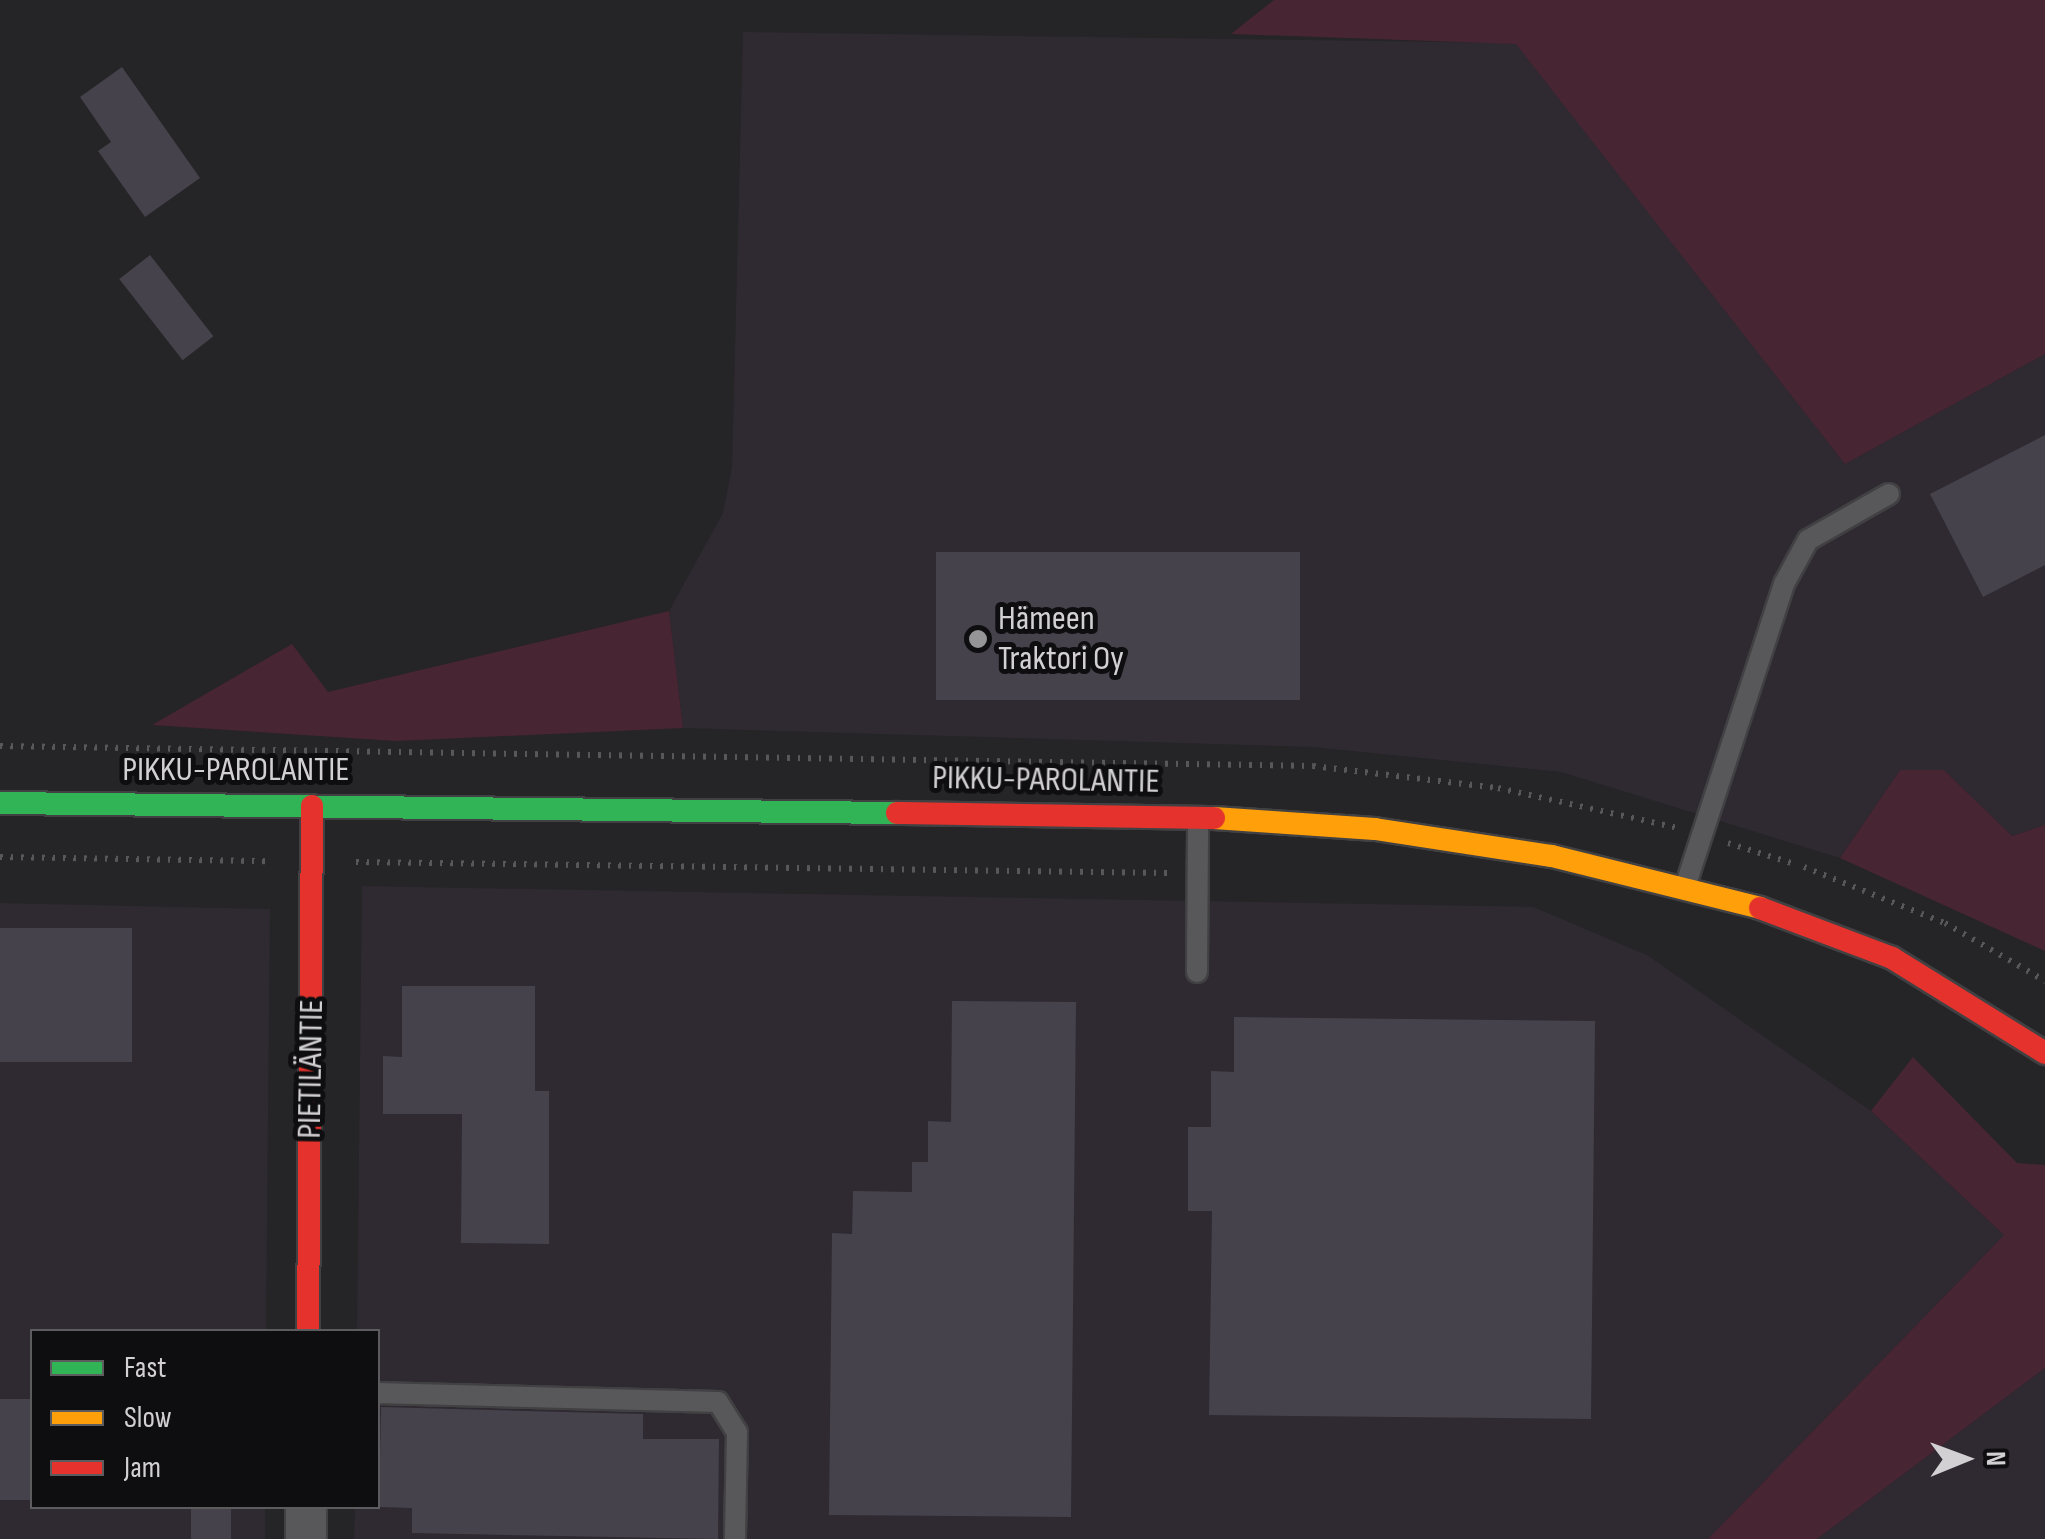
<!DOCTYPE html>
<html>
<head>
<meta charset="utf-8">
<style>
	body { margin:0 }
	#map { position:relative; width:2045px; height:1539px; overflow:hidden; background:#252426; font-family:"Sofia Sans Condensed",sans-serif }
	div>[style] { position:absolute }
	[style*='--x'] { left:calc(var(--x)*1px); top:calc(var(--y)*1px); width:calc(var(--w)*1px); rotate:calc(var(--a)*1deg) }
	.built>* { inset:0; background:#2f2931 }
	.green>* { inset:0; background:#482532 }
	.building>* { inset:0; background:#45424b; transform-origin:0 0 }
	.path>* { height:6px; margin-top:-3px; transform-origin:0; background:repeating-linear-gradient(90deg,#585759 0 2.5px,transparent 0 10.5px) }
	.roads { filter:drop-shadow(2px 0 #414042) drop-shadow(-2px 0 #414042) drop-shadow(0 2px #414042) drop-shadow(0 -2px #414042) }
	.lane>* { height:20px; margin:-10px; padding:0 10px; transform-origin:10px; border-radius:10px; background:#58575a }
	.street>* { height:40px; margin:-20px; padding:0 20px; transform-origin:20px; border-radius:20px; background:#58575a }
	.fast>* { height:22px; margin:-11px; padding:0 11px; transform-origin:11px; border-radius:11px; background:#30b455 }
	.slow>* { height:22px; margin:-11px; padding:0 11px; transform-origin:11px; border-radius:11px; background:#ff9f0a }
	.jam>* { height:22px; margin:-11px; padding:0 11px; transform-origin:11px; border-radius:11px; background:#e5322d }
	.dots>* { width:28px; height:28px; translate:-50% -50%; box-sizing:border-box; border:5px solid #0e0d0f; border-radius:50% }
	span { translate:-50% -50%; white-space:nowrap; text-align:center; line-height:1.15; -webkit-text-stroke:10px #0e0d0f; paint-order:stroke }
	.poi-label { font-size:35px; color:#d2d0d3 }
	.left { translate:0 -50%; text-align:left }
	.street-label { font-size:35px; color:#d2d0d3 }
	.legend { position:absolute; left:30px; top:1329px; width:350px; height:180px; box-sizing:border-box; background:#0e0d0f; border:2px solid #5c5b5d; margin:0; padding:12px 18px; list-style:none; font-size:30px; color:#d2d0d3 }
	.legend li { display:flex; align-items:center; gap:20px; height:50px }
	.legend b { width:50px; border:2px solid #5c5b5d }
	.north { position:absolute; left:1915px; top:1409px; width:100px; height:100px; -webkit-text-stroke:8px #0e0d0f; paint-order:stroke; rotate:89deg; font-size:28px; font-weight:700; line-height:40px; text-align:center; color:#d2d0d3 }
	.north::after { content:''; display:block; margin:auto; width:35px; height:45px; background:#d2d0d3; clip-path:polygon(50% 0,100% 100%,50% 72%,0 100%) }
</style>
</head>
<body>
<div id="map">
	<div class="built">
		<div style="clip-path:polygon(743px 32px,1516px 43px,1845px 464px,2045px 354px,2045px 825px,2012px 836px,1944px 770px,1900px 770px,1840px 858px,1561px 772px,1312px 747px,683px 728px,669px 611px,723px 513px,732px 467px)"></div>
		<div style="clip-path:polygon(362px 886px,1533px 907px,1647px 955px,1871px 1111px,2004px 1235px,1708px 1539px,354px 1539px,355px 1507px,378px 1506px,378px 1332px,357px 1331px)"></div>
		<div style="clip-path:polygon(0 903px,270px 909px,266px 1331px,32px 1332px,32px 1506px,265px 1507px,265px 1539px,0 1539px)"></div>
		<div style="clip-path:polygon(2045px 1368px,2045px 1539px,1817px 1539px)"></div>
	</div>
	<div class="green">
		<div style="clip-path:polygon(1274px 0,2045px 0,2045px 354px,1845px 464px,1516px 44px,1231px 34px)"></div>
		<div style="clip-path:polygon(669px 611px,683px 728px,396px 741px,152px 725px,292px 644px,328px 692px)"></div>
		<div style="clip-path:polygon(1900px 770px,1944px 770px,2012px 836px,2045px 825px,2045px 951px,1840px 858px)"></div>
		<div style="clip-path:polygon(1913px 1057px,2017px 1163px,2045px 1165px,2045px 1368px,1817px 1539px,1708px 1539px,2004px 1235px,1871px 1111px)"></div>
	</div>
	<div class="building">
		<div style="clip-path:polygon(122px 67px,200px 178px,145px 217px,98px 151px,111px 142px,80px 97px)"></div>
		<div style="left:150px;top:255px;width:103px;height:39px;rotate:52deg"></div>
		<div style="clip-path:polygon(2045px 435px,2045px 565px,1983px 597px,1930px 494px)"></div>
		<div style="left:936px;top:552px;width:364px;height:148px"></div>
		<div style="left:0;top:928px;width:132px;height:134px"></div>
		<div style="clip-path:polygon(402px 986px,535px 986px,535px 1091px,549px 1091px,549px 1244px,461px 1243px,462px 1114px,383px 1114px,383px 1056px,402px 1057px)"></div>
		<div style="clip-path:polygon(952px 1001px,1076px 1002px,1071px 1517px,829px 1515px,832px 1233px,852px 1234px,853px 1191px,912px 1192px,912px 1162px,928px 1162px,928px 1121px,951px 1122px)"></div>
		<div style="clip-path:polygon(1234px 1017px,1595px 1021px,1591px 1419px,1209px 1415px,1212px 1211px,1188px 1211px,1188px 1127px,1211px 1127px,1211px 1071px,1234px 1072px)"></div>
		<div style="left:0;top:1399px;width:32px;height:101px"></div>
		<div style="clip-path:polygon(381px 1407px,643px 1414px,643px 1439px,719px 1439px,718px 1539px,412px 1533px,412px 1508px,379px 1507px)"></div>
		<div style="left:191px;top:1506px;width:40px;height:33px"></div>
	</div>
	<div class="path">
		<div style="--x:0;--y:746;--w:1313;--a:0.87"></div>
		<div style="--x:1313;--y:766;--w:186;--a:6.8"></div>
		<div style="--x:1498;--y:788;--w:184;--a:12.5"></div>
		<div style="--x:1728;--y:843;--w:67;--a:17.4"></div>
		<div style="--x:0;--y:857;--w:269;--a:0.9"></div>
		<div style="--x:356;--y:862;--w:813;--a:0.78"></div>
		<div style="--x:1804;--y:867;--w:152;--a:21.7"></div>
		<div style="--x:1945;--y:923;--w:116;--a:30.1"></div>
	</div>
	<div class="roads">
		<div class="lane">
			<div style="--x:1686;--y:884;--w:316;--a:-71.9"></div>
			<div style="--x:1784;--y:584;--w:50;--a:-61.4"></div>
			<div style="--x:1808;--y:540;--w:93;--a:-29.6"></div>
			<div style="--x:1197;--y:972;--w:153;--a:-89.6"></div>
			<div style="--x:378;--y:1393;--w:340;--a:1.5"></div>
			<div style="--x:718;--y:1402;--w:36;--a:58"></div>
			<div style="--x:737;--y:1432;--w:107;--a:91.1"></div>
		</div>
		<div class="street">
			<div style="--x:306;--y:1539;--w:33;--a:-90"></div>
		</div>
		<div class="fast">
			<div style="--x:0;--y:803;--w:897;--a:0.64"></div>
		</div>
		<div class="slow">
			<div style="--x:1214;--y:818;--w:161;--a:3.9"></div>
			<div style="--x:1375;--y:829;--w:179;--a:8.7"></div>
			<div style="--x:1552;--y:856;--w:214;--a:14"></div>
		</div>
		<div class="jam">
			<div style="--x:897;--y:813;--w:317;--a:0.9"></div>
			<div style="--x:1760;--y:908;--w:141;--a:20.7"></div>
			<div style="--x:1892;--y:958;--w:180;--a:31.8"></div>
			<div style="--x:308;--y:1332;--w:526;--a:-89.56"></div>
		</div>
	</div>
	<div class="dots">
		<div style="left:978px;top:639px;background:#959496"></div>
	</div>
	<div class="poi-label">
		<span class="left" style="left:998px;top:639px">Hämeen<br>Traktori Oy</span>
	</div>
	<div class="street-label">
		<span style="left:236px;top:770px">PIKKU-PAROLANTIE</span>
		<span style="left:1046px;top:780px;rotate:1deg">PIKKU-PAROLANTIE</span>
		<span style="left:311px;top:1069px;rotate:-89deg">PIETILÄNTIE</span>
	</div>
	<ul class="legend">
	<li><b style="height:12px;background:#30b455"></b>Fast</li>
	<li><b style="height:12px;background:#ff9f0a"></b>Slow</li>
	<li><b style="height:12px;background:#e5322d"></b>Jam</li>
	</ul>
	<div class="north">N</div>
</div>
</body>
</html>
